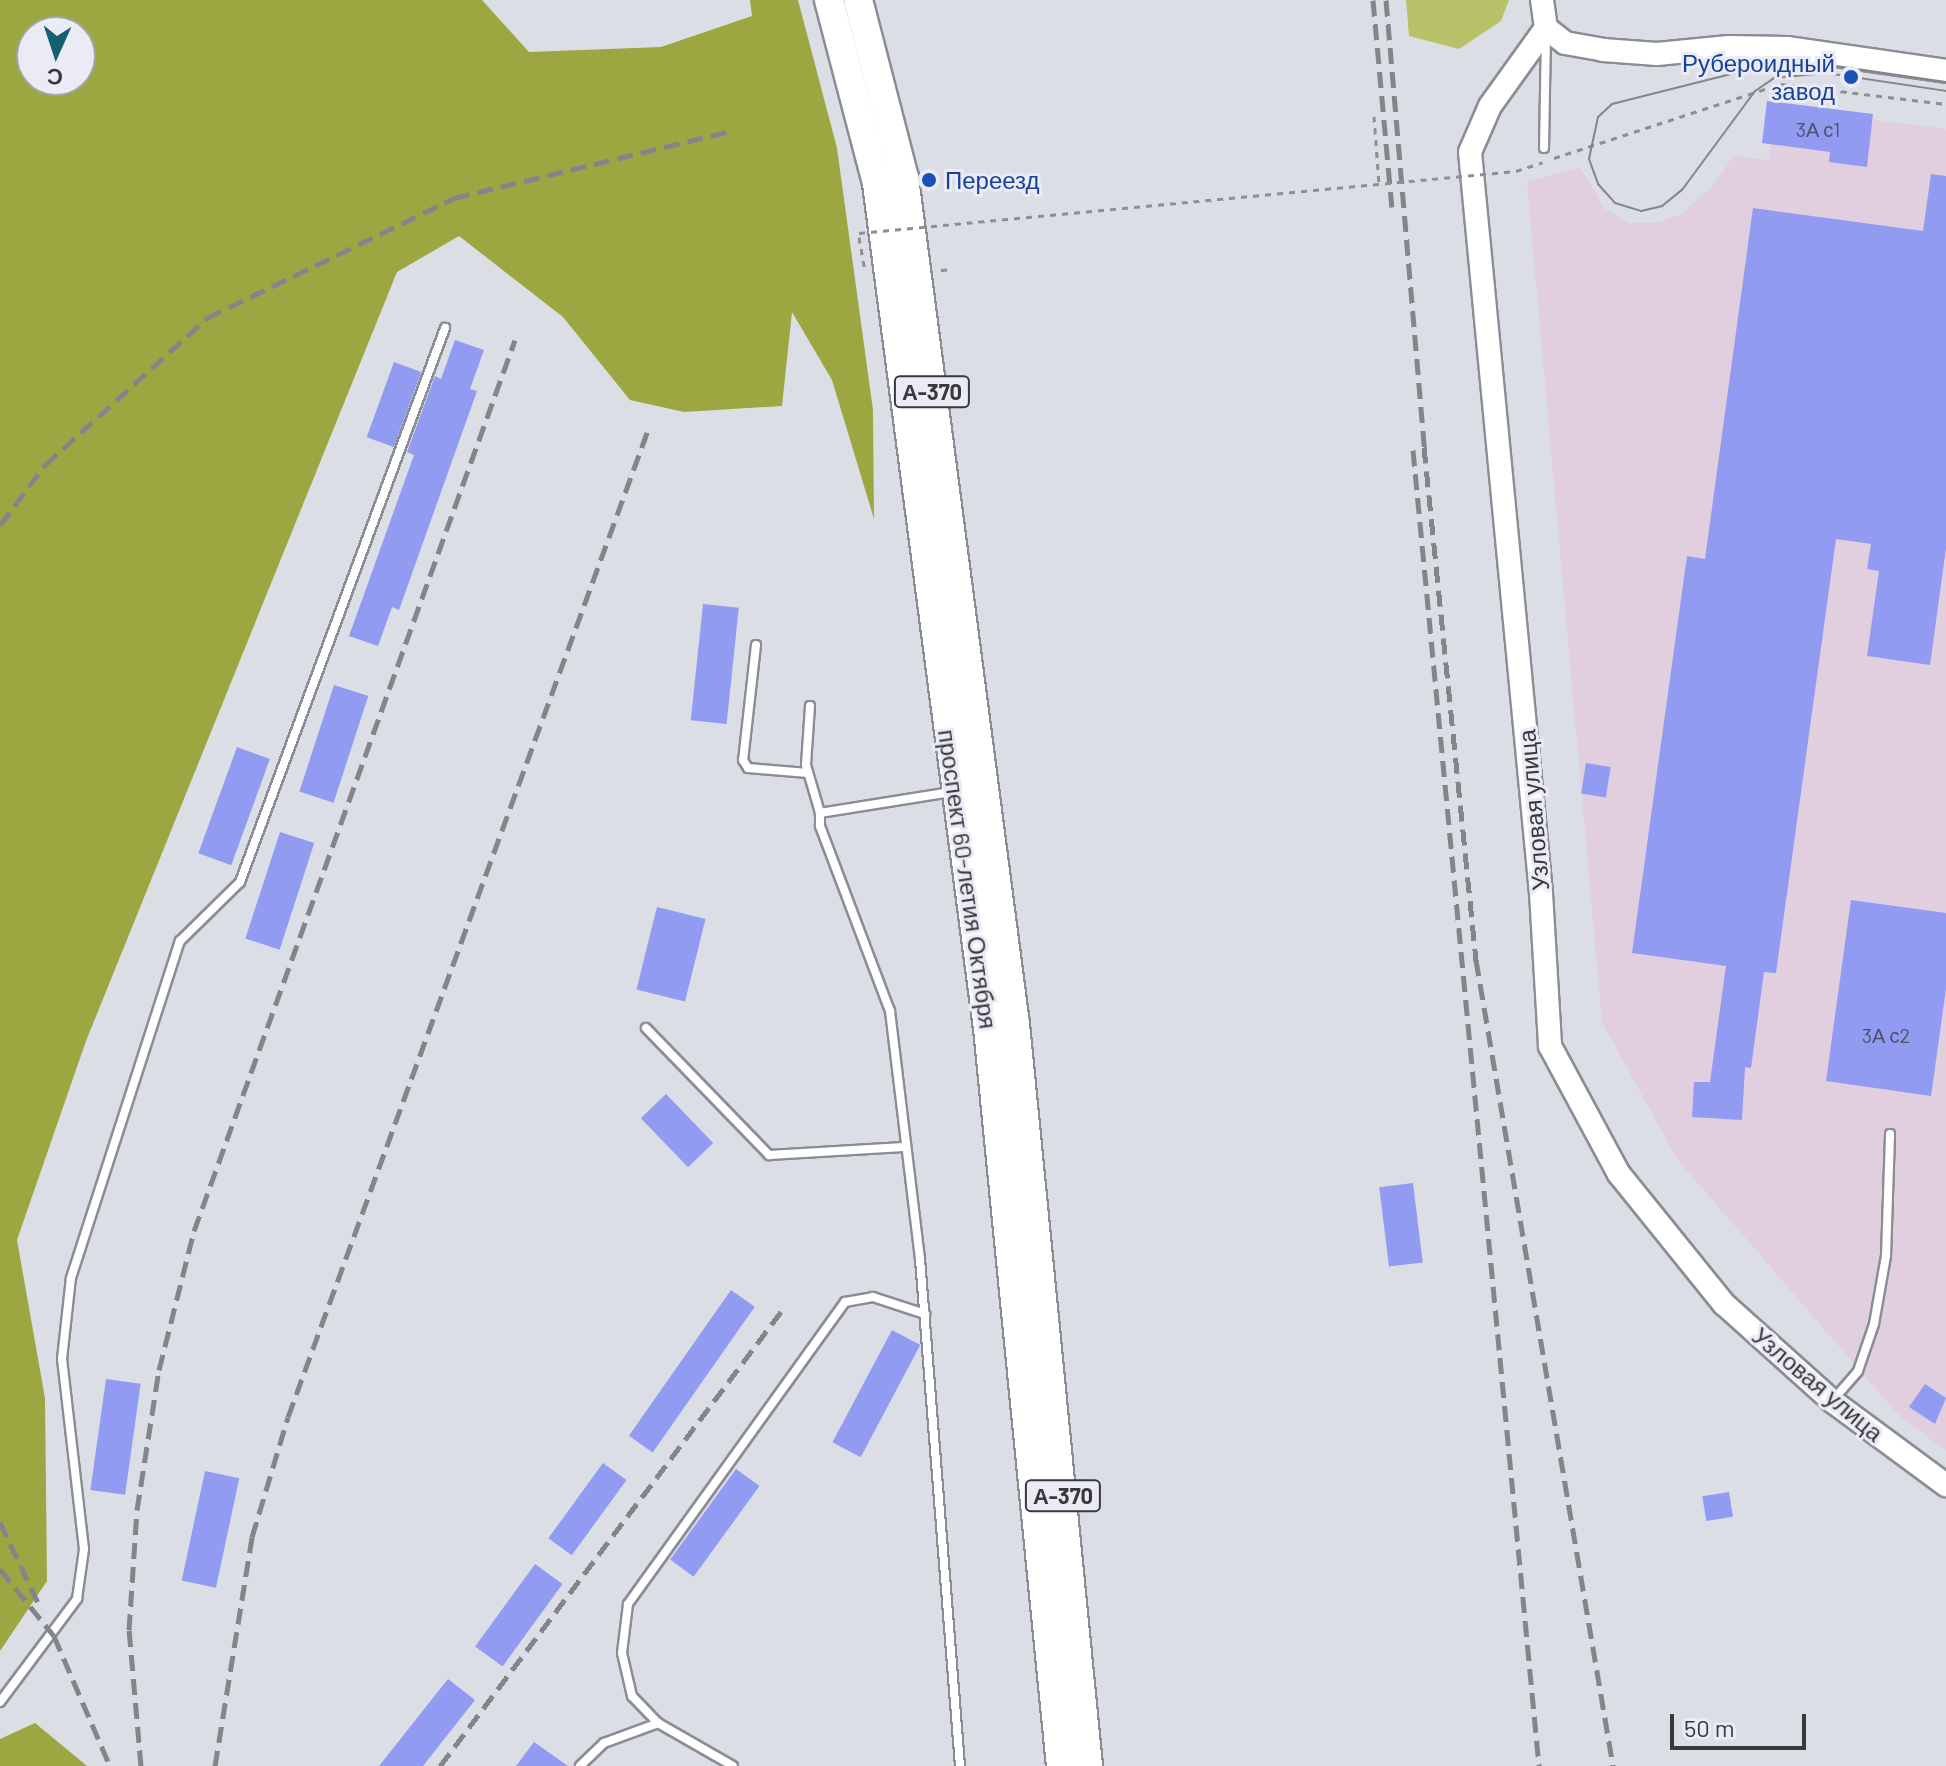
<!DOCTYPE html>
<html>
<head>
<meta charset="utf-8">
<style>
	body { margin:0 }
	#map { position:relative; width:1946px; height:1766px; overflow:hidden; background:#dcdee6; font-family:Barlow,sans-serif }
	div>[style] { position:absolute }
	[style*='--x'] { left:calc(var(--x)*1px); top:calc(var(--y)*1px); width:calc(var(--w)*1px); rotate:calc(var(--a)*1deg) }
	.industrial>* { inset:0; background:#e1cede }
	.green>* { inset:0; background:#b7c269 }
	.forest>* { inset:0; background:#9ca742 }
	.building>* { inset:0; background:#919bf1; transform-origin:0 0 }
	.path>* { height:3px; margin-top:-1.5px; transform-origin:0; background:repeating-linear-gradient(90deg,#8d8f94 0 6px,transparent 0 12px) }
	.roads { filter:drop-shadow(2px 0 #8b8d95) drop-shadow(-2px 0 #8b8d95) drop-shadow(0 2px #8b8d95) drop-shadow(0 -2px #8b8d95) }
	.lane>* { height:8px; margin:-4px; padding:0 4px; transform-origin:4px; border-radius:4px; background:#fff }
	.secondary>* { height:22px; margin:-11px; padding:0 11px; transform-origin:11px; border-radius:11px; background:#fff }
	.highway>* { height:28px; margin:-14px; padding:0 14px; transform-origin:14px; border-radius:14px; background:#fff }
	.tram>* { height:2px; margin:-1px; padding:0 1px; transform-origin:1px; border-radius:1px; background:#84858a }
	.rail>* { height:5px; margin-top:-2.5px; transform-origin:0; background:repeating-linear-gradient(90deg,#84858a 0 16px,transparent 0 24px) }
	.path-bridge>* { height:3px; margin-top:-1.5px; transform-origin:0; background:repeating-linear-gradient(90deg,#8d8f94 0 6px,transparent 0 12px) }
	.dots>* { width:22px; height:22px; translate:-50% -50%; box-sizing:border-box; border:4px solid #eaebf4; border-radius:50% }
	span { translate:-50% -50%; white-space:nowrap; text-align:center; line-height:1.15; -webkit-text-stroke:6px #eaebf4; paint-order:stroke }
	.number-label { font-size:20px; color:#4e5269 }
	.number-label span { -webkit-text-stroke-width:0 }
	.shield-label span { padding:2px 6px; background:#eaebf4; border:2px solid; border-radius:6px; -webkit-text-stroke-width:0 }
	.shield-label { font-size:22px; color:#38393c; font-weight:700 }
	.transit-label { font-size:24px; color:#164399 }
	.right { translate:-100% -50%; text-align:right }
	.left { translate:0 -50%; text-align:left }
	.street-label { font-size:24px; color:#38393c }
	.north { position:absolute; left:16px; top:16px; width:80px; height:80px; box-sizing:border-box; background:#eaebf4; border:2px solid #a3a4aa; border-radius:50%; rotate:183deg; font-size:22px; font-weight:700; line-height:32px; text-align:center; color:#38393c }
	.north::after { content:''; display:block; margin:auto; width:28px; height:36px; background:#14616d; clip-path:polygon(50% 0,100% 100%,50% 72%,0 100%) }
	.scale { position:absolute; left:1670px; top:1714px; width:136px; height:36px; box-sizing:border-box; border:4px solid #38393c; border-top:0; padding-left:10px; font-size:24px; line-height:28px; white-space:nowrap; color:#38393c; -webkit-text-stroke:6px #eaebf4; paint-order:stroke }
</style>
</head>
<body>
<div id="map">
	<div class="industrial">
		<div style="clip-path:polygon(1777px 107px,1946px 129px,1946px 1450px,1903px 1420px,1677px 1159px,1602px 1022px,1527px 182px,1580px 167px,1605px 209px,1630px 223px,1656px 223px,1682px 214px,1716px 182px,1733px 156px,1768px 160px)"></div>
	</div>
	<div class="green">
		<div style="clip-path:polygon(1406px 0,1509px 0,1501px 21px,1459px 49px,1409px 36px)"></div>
	</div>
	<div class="forest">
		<div style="clip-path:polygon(evenodd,0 0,482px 0,529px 52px,661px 47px,752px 16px,750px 0,798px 0,837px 148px,873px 410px,874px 519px,832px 380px,792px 312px,782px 406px,684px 412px,630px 400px,563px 317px,459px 236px,397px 272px,86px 1041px,17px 1240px,45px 1398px,47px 1581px,0 1651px,0 0,80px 32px,80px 80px,32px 80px,32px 32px,80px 32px)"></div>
		<div style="clip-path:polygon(35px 1723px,87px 1766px,0 1766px,0 1739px)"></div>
	</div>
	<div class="building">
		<div style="clip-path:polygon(1767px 101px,1873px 114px,1867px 167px,1829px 162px,1830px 152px,1762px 143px)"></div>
		<div style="clip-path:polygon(1931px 174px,1946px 176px,1946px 548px,1930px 665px,1867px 656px,1879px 571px,1867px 569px,1871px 544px,1836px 539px,1776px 973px,1764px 972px,1751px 1068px,1745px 1067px,1742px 1120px,1692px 1117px,1694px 1082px,1710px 1082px,1726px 966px,1632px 953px,1687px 556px,1705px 559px,1753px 208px,1923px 231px)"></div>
		<div style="clip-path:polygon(455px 340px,484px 350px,470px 389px,477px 391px,399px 610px,392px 607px,378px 646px,349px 636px,414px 455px,407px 452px,435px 376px,441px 379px)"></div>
		<div style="left:394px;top:362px;width:29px;height:80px;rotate:20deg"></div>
		<div style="left:703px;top:604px;width:36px;height:117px;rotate:6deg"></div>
		<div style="left:334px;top:685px;width:36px;height:112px;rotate:18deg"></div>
		<div style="left:237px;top:747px;width:35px;height:113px;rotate:20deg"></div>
		<div style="left:1586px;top:763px;width:25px;height:31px;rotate:9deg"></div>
		<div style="left:280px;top:832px;width:36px;height:112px;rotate:18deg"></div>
		<div style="clip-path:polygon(1851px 900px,1946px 913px,1946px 989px,1931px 1096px,1826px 1081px)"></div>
		<div style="left:657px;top:907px;width:50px;height:85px;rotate:14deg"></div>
		<div style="left:666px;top:1094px;width:68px;height:35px;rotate:46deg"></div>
		<div style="left:1413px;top:1183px;width:80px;height:34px;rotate:83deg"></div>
		<div style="left:731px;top:1290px;width:29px;height:178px;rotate:35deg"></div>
		<div style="left:892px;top:1330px;width:32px;height:127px;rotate:28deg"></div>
		<div style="left:106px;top:1379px;width:35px;height:112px;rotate:8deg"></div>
		<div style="clip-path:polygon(1925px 1384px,1946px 1398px,1935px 1424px,1909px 1407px)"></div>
		<div style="left:603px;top:1463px;width:29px;height:93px;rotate:36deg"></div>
		<div style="left:736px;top:1469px;width:29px;height:112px;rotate:36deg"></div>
		<div style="left:205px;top:1471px;width:35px;height:112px;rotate:12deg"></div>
		<div style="left:1729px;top:1492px;width:25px;height:27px;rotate:81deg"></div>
		<div style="left:535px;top:1564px;width:34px;height:102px;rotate:36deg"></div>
		<div style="clip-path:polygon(448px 1679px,475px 1700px,423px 1766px,379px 1766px)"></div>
		<div style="clip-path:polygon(534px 1742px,568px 1766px,516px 1766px)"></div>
	</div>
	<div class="path">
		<div style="--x:1374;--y:116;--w:68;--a:85.8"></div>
		<div style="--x:1554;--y:158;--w:239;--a:-18.1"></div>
		<div style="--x:1781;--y:84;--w:166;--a:6.9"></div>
		<div style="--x:1516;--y:171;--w:28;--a:-18"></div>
		<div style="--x:859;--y:237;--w:36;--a:80"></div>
		<div style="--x:941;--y:270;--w:12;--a:-5"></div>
	</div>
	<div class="roads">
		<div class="lane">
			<div style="--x:1544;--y:148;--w:111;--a:-89"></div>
			<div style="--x:756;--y:645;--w:116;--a:96.4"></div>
			<div style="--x:743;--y:760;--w:9;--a:58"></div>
			<div style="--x:748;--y:768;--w:60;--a:4.8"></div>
			<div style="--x:810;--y:706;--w:59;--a:93.9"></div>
			<div style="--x:806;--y:765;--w:50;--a:73.7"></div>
			<div style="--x:951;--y:792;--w:133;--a:170.9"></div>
			<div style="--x:820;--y:813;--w:13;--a:90"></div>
			<div style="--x:820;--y:826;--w:198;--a:69.3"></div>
			<div style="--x:890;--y:1011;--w:250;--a:83.1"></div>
			<div style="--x:920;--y:1259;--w:509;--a:85.49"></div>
			<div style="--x:646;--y:1028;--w:177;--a:45.9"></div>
			<div style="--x:769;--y:1155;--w:135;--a:-3.4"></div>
			<div style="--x:1833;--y:1400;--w:38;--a:-49"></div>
			<div style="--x:1858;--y:1371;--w:50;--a:-71.2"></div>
			<div style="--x:1874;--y:1324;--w:69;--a:-80"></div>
			<div style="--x:1886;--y:1256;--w:122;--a:-88.1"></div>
			<div style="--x:0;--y:1702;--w:129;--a:-53.2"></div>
			<div style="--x:77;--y:1599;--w:50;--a:-82"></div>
			<div style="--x:84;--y:1549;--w:191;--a:-96.6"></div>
			<div style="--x:62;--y:1359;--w:81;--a:-83.7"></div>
			<div style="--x:71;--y:1278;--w:354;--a:-72.1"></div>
			<div style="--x:180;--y:941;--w:84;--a:-44.5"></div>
			<div style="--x:240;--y:882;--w:591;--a:-69.69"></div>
			<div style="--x:658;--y:1723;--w:37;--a:-134"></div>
			<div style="--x:632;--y:1696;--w:44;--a:-103.1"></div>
			<div style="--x:622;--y:1653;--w:49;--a:-83"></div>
			<div style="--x:628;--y:1604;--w:372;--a:-54.3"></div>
			<div style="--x:845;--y:1302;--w:28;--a:-10"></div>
			<div style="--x:873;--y:1297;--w:55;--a:18.1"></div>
			<div style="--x:580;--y:1766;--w:33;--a:-44"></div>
			<div style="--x:604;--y:1743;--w:58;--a:-20.3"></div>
			<div style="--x:658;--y:1723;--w:86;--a:29.8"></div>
		</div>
		<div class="secondary">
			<div style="--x:1542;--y:0;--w:28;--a:82"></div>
			<div style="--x:1546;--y:28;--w:96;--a:125.7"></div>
			<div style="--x:1490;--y:106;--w:50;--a:113.5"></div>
			<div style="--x:1470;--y:152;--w:744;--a:84.53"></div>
			<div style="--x:1541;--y:893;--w:153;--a:86.6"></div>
			<div style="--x:1550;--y:1046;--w:145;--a:61.7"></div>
			<div style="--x:1619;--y:1174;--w:167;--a:51.1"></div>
			<div style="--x:1724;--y:1304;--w:145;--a:41.9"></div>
			<div style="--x:1832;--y:1401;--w:142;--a:36.4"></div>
			<div style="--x:1546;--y:28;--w:24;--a:38"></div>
			<div style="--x:1565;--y:43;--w:39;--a:10"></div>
			<div style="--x:1603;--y:50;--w:54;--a:4.2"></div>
			<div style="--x:1657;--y:54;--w:72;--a:-5.6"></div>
			<div style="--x:1729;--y:47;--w:58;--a:1"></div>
			<div style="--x:1787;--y:48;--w:161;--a:8.2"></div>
		</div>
		<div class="highway">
			<div style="--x:829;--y:0;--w:189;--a:75.3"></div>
			<div style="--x:877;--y:183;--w:852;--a:82.52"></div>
			<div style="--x:988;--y:1028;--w:742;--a:84.35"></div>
			<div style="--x:858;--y:0;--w:184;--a:75.5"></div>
			<div style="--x:904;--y:178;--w:853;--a:82.53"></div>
			<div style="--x:1015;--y:1024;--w:746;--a:84.38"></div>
		</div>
	</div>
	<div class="tram">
		<div style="--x:1946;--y:82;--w:132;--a:-171.7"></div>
		<div style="--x:1815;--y:63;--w:77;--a:173.2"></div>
		<div style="--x:1739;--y:72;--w:131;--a:165.9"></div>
		<div style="--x:1612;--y:104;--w:19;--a:137"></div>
		<div style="--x:1598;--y:117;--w:43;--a:102.1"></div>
		<div style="--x:1589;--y:159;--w:27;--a:70"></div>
		<div style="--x:1598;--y:184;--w:25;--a:48"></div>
		<div style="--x:1615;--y:203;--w:27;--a:17"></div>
		<div style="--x:1641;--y:211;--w:22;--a:-13"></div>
		<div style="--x:1662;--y:206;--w:26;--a:-39"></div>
		<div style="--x:1682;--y:190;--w:123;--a:-53.6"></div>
		<div style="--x:1755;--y:91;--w:23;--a:-34"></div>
		<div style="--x:1774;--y:78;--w:52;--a:-5.5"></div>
		<div style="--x:1826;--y:73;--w:121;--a:8.5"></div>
	</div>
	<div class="rail">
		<div style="--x:1373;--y:0;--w:208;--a:84.8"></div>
		<div style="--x:1386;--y:0;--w:449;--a:85.1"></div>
		<div style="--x:1424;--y:447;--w:516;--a:84.21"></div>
		<div style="--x:1476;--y:960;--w:818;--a:80.35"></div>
		<div style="--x:1413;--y:450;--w:1322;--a:84.53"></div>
		<div style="--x:0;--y:525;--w:75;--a:-53.1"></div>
		<div style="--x:45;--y:465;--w:219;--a:-42.2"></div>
		<div style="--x:207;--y:318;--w:275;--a:-25.9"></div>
		<div style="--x:454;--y:198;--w:280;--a:-13.6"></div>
		<div style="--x:0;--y:1522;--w:96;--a:64.8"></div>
		<div style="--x:0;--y:1569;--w:86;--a:51.1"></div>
		<div style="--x:54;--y:1636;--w:142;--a:66.7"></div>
		<div style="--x:141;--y:1766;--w:137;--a:-95"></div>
		<div style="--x:129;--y:1630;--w:120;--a:-86.2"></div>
		<div style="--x:137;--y:1510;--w:142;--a:-81.1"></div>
		<div style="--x:159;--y:1370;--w:143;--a:-75.9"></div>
		<div style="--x:194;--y:1231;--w:947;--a:-70.19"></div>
		<div style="--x:215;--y:1766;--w:232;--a:-80.8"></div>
		<div style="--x:252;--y:1537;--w:125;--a:-73.3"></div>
		<div style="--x:288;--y:1417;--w:1051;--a:-69.96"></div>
		<div style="--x:440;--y:1766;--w:571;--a:-53.11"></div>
	</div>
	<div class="path-bridge">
		<div style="--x:859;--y:233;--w:660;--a:-5.39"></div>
	</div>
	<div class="dots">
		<div style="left:1851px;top:77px;background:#1a4fb4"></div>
		<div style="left:929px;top:180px;background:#1a4fb4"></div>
	</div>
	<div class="number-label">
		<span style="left:1818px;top:129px">3А с1</span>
		<span style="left:1886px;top:1035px">3А с2</span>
	</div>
	<div class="shield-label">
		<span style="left:932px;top:392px">А-370</span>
		<span style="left:1063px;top:1496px">А-370</span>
	</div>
	<div class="transit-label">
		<span class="right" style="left:1835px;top:77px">Рубероидный<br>завод</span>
		<span class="left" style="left:945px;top:180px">Переезд</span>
	</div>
	<div class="street-label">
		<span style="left:1533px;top:810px;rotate:-95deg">Узловая улица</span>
		<span style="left:968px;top:879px;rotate:82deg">проспект 60-летия Октября</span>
		<span style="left:1818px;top:1384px;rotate:40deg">Узловая улица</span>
	</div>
	<div class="north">С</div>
	<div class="scale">50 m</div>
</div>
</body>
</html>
